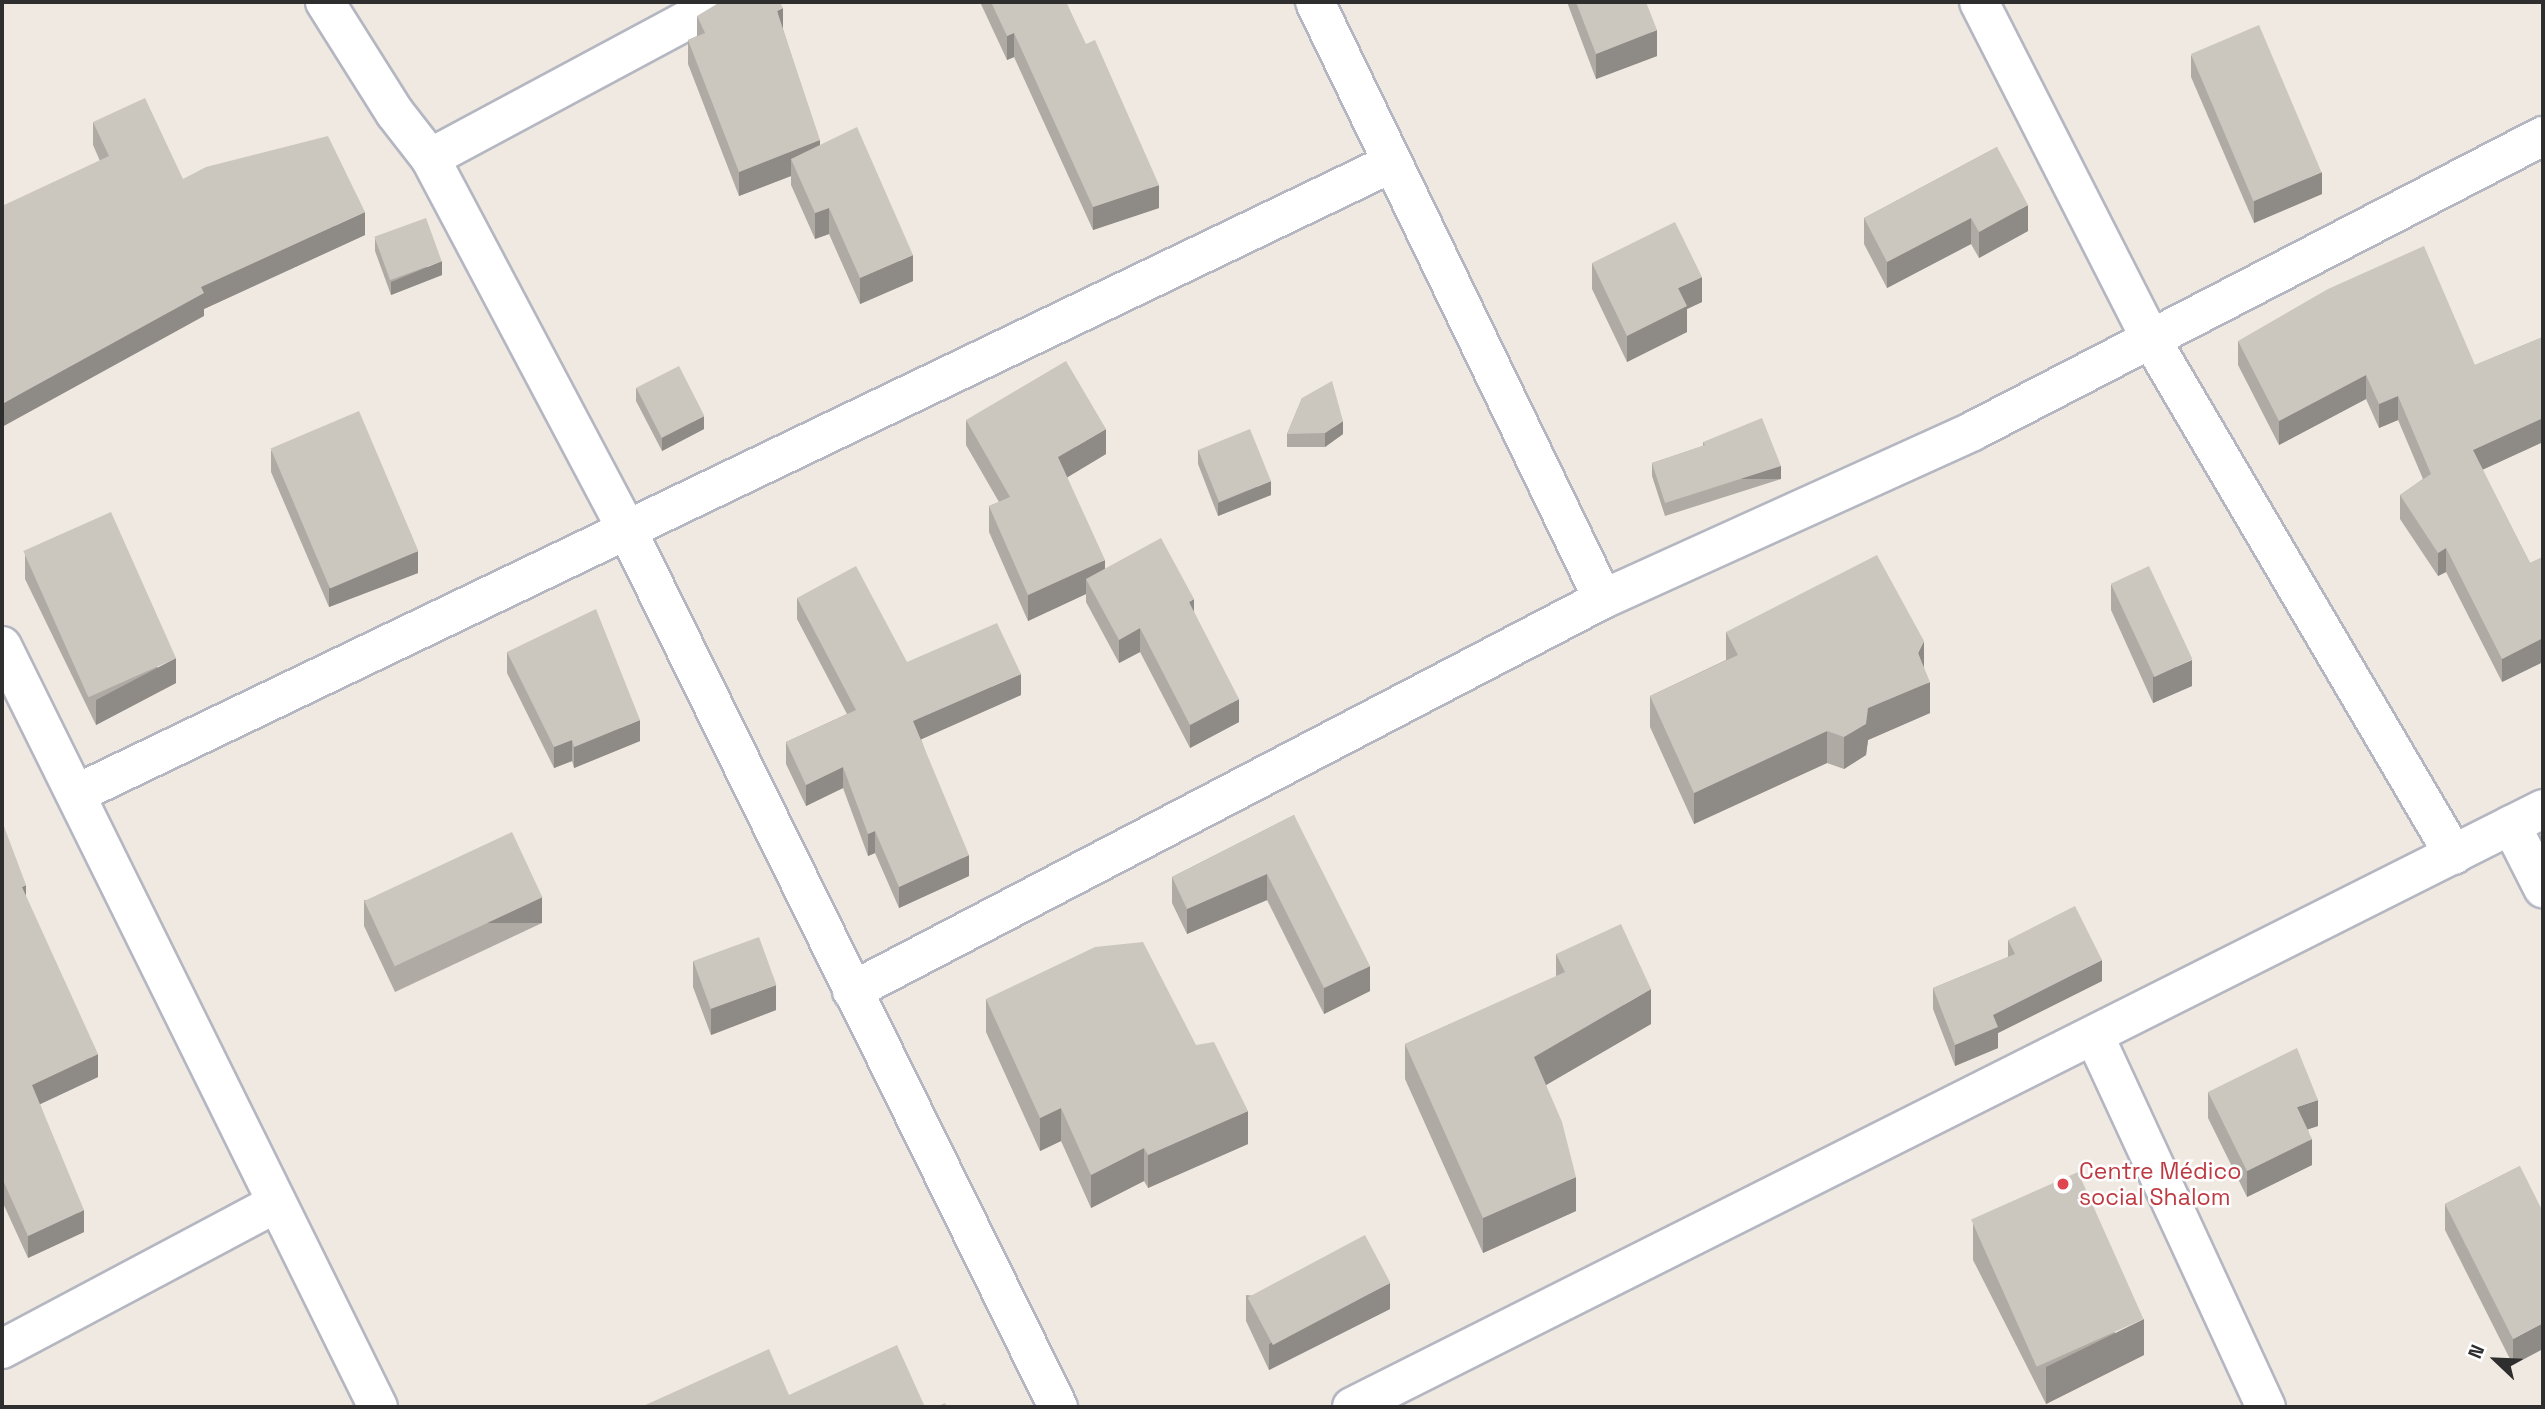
<!DOCTYPE html>
<html>
<head>
<meta charset="utf-8">
<style>
	body { margin:0 }
	#map { position:relative; width:2545px; height:1409px; overflow:hidden; background:#efe9e1; font-family:"Space Grotesk",sans-serif }
	div>[style] { position:absolute }
	[style*='--x'] { left:calc(var(--x)*1px); top:calc(var(--y)*1px); width:calc(var(--w)*1px); rotate:calc(var(--a)*1deg) }
	.roads { filter:drop-shadow(2px 0 #b4b7c1) drop-shadow(-2px 0 #b4b7c1) drop-shadow(0 2px #b4b7c1) drop-shadow(0 -2px #b4b7c1) }
	.minor>* { height:38px; margin:-19px; padding:0 19px; transform-origin:19px; border-radius:19px; background:#fff }
	.wall>* { inset:0; background:#afaba4 }
	.shaded-wall>* { inset:0; background:#8e8b86; transform-origin:0 0 }
	.building>* { inset:0; background:#cbc7bf; transform-origin:0 0 }
	.dots>* { width:19px; height:19px; translate:-50% -50%; box-sizing:border-box; border:4px solid #fff; border-radius:50% }
	span { translate:-50% -50%; white-space:nowrap; text-align:center; line-height:1.15; -webkit-text-stroke:5px #fff; paint-order:stroke }
	.health-label { font-size:23px; color:#be3a42 }
	.left { translate:0 -50%; text-align:left }
	.frame { position:absolute; inset:0; border:4px solid #2e2e2e; pointer-events:none }
	.north { position:absolute; left:2461px; top:1325px; width:70px; height:70px; -webkit-text-stroke:5px #fff; paint-order:stroke; rotate:293deg; font-size:19px; font-weight:700; line-height:28px; text-align:center; color:#2e2e2e }
	.north::after { content:''; display:block; margin:auto; width:24px; height:32px; background:#2e2e2e; clip-path:polygon(50% 0,100% 100%,50% 72%,0 100%) }
</style>
</head>
<body>
<div id="map">
	<div class="roads">
		<div class="minor">
			<div style="--x:325;--y:2;--w:131;--a:57.8"></div>
			<div style="--x:395;--y:113;--w:57;--a:52.1"></div>
			<div style="--x:721;--y:2;--w:330;--a:151.8"></div>
			<div style="--x:430;--y:158;--w:423;--a:62.1"></div>
			<div style="--x:628;--y:532;--w:975;--a:63.83"></div>
			<div style="--x:1315;--y:2;--w:663;--a:64.25"></div>
			<div style="--x:1979;--y:2;--w:381;--a:63"></div>
			<div style="--x:2152;--y:341;--w:596;--a:59.56"></div>
			<div style="--x:2;--y:646;--w:849;--a:63.71"></div>
			<div style="--x:76;--y:794;--w:1457;--a:-25.62"></div>
			<div style="--x:2511;--y:825;--w:71;--a:63.1"></div>
			<div style="--x:852;--y:991;--w:847;--a:-27.56"></div>
			<div style="--x:1603;--y:599;--w:406;--a:-24.4"></div>
			<div style="--x:1973;--y:431;--w:642;--a:-27.36"></div>
			<div style="--x:2094;--y:1035;--w:410;--a:65.2"></div>
			<div style="--x:2;--y:1349;--w:311;--a:-28"></div>
			<div style="--x:1352;--y:1407;--w:1333;--a:-26.66"></div>
		</div>
	</div>
	<div class="wall">
		<div style="clip-path:polygon(980px 2px,1066px 2px,1159px 208px,1093px 230px,1014px 57px,1007px 60px)"></div>
		<div style="clip-path:polygon(1567px 2px,1646px 2px,1657px 56px,1596px 79px)"></div>
		<div style="clip-path:polygon(697px 16px,783px 29px,820px 145px,913px 281px,860px 304px,829px 234px,815px 239px,791px 185px,791px 176px,739px 196px,688px 64px,688px 40px,697px 36px)"></div>
		<div style="clip-path:polygon(2191px 55px,2322px 194px,2254px 223px,2191px 77px)"></div>
		<div style="clip-path:polygon(93px 122px,183px 179px,365px 235px,204px 309px,204px 316px,100px 161px,93px 145px)"></div>
		<div style="clip-path:polygon(1997px 147px,2028px 231px,1979px 258px,1971px 244px,1887px 288px,1864px 244px,1864px 218px)"></div>
		<div style="clip-path:polygon(375px 238px,442px 275px,391px 295px,375px 251px)"></div>
		<div style="clip-path:polygon(1592px 263px,1702px 302px,1687px 309px,1687px 332px,1627px 362px,1592px 289px)"></div>
		<div style="clip-path:polygon(2543px 337px,2543px 442px,2482px 470px,2530px 563px,2543px 557px,2543px 662px,2502px 682px,2446px 572px,2438px 576px,2400px 519px,2400px 495px,2423px 479px,2398px 420px,2379px 428px,2366px 399px,2279px 445px,2238px 365px,2238px 341px,2475px 365px)"></div>
		<div style="clip-path:polygon(636px 388px,704px 429px,662px 451px,636px 401px)"></div>
		<div style="clip-path:polygon(1302px 398px,1343px 434px,1325px 447px,1287px 447px,1287px 434px)"></div>
		<div style="clip-path:polygon(966px 420px,1106px 454px,1067px 477px,1105px 569px,1194px 612px,1239px 722px,1190px 748px,1140px 652px,1119px 663px,1086px 602px,1086px 594px,1028px 621px,989px 532px,989px 506px,999px 502px,966px 445px)"></div>
		<div style="clip-path:polygon(1703px 442px,1781px 479px,1665px 516px,1652px 476px,1652px 463px,1703px 446px)"></div>
		<div style="clip-path:polygon(271px 450px,418px 573px,329px 607px,271px 472px)"></div>
		<div style="clip-path:polygon(1198px 450px,1271px 495px,1218px 516px,1198px 464px)"></div>
		<div style="clip-path:polygon(25px 554px,176px 683px,96px 725px,25px 579px)"></div>
		<div style="clip-path:polygon(2111px 584px,2192px 686px,2153px 703px,2111px 610px)"></div>
		<div style="clip-path:polygon(797px 598px,907px 662px,1021px 695px,921px 739px,969px 876px,899px 908px,875px 853px,868px 856px,843px 788px,806px 806px,786px 764px,786px 742px,847px 714px,797px 619px)"></div>
		<div style="clip-path:polygon(1726px 632px,1924px 668px,1930px 713px,1868px 740px,1866px 755px,1844px 769px,1827px 763px,1694px 824px,1650px 727px,1650px 696px,1726px 660px)"></div>
		<div style="clip-path:polygon(507px 652px,640px 741px,574px 768px,572px 761px,554px 768px,507px 673px)"></div>
		<div style="clip-path:polygon(1294px 815px,1370px 991px,1324px 1014px,1267px 900px,1187px 934px,1172px 903px,1172px 877px)"></div>
		<div style="clip-path:polygon(2px 821px,26px 897px,98px 1077px,40px 1104px,84px 1232px,28px 1258px,2px 1201px)"></div>
		<div style="clip-path:polygon(364px 900px,542px 923px,395px 992px,364px 926px)"></div>
		<div style="clip-path:polygon(2008px 940px,2102px 981px,1998px 1033px,1998px 1048px,1955px 1066px,1933px 1009px,1933px 988px,2008px 957px)"></div>
		<div style="clip-path:polygon(1556px 954px,1651px 1024px,1546px 1085px,1576px 1211px,1483px 1253px,1405px 1079px,1405px 1044px,1556px 977px)"></div>
		<div style="clip-path:polygon(693px 961px,776px 1010px,711px 1035px,693px 987px)"></div>
		<div style="clip-path:polygon(986px 999px,1196px 1045px,1248px 1144px,1148px 1188px,1144px 1181px,1091px 1208px,1061px 1141px,1040px 1151px,986px 1032px)"></div>
		<div style="clip-path:polygon(2208px 1092px,2318px 1126px,2308px 1129px,2312px 1165px,2247px 1197px,2208px 1118px)"></div>
		<div style="clip-path:polygon(2520px 1166px,2513px 1365px,2445px 1230px,2445px 1204px)"></div>
		<div style="clip-path:polygon(1973px 1223px,2144px 1355px,2046px 1404px,1973px 1260px)"></div>
		<div style="clip-path:polygon(1246px 1295px,1390px 1309px,1269px 1370px,1246px 1321px)"></div>
	</div>
	<div class="shaded-wall">
		<div style="clip-path:polygon(783px 8px,783px 33px,777px 11px)"></div>
		<div style="clip-path:polygon(1657px 30px,1657px 56px,1596px 79px,1596px 54px)"></div>
		<div style="clip-path:polygon(1014px 33px,1014px 57px,1007px 60px,1007px 36px)"></div>
		<div style="clip-path:polygon(820px 140px,820px 164px,791px 159px,791px 176px,739px 196px,739px 172px)"></div>
		<div style="clip-path:polygon(2322px 172px,2322px 194px,2254px 223px,2254px 201px)"></div>
		<div style="clip-path:polygon(1159px 185px,1159px 208px,1093px 230px,1093px 207px)"></div>
		<div style="clip-path:polygon(2028px 205px,2028px 231px,1979px 258px,1979px 232px)"></div>
		<div style="clip-path:polygon(829px 208px,829px 234px,815px 239px,815px 213px)"></div>
		<div style="clip-path:polygon(365px 212px,365px 235px,204px 309px,204px 316px,2px 427px,2px 404px,201px 287px)"></div>
		<div style="clip-path:polygon(1971px 218px,1971px 244px,1887px 288px,1887px 262px)"></div>
		<div style="clip-path:polygon(913px 255px,913px 281px,860px 304px,860px 278px)"></div>
		<div style="clip-path:polygon(442px 261px,442px 275px,391px 295px,391px 282px)"></div>
		<div style="clip-path:polygon(1702px 277px,1702px 302px,1687px 309px,1687px 332px,1627px 362px,1627px 336px,1678px 288px)"></div>
		<div style="clip-path:polygon(2366px 375px,2366px 399px,2279px 445px,2279px 421px)"></div>
		<div style="clip-path:polygon(2398px 396px,2398px 420px,2379px 428px,2379px 404px)"></div>
		<div style="clip-path:polygon(704px 416px,704px 429px,662px 451px,662px 438px)"></div>
		<div style="clip-path:polygon(2543px 418px,2543px 442px,2473px 474px,2473px 450px)"></div>
		<div style="clip-path:polygon(1343px 421px,1343px 434px,1325px 447px,1325px 433px)"></div>
		<div style="clip-path:polygon(1106px 429px,1106px 454px,1058px 483px,1058px 457px)"></div>
		<div style="left:1781px;top:466px;width:13px;height:122px;rotate:90deg"></div>
		<div style="clip-path:polygon(1271px 481px,1271px 495px,1218px 516px,1218px 503px)"></div>
		<div style="clip-path:polygon(2446px 548px,2446px 572px,2438px 576px,2438px 553px)"></div>
		<div style="clip-path:polygon(418px 551px,418px 573px,329px 607px,329px 585px)"></div>
		<div style="clip-path:polygon(1105px 560px,1105px 585px,1086px 579px,1086px 594px,1028px 621px,1028px 595px)"></div>
		<div style="clip-path:polygon(1194px 599px,1194px 622px,1189px 602px)"></div>
		<div style="clip-path:polygon(1140px 628px,1140px 652px,1119px 663px,1119px 640px)"></div>
		<div style="clip-path:polygon(2543px 638px,2543px 662px,2502px 682px,2502px 659px)"></div>
		<div style="clip-path:polygon(1924px 641px,1924px 673px,1918px 653px)"></div>
		<div style="clip-path:polygon(176px 658px,176px 683px,96px 725px,96px 700px)"></div>
		<div style="clip-path:polygon(2192px 660px,2192px 686px,2153px 703px,2153px 677px)"></div>
		<div style="clip-path:polygon(1021px 674px,1021px 695px,913px 743px,913px 721px)"></div>
		<div style="clip-path:polygon(1930px 682px,1930px 713px,1868px 740px,1866px 755px,1844px 769px,1844px 737px,1868px 708px)"></div>
		<div style="clip-path:polygon(1239px 699px,1239px 722px,1190px 748px,1190px 725px)"></div>
		<div style="clip-path:polygon(640px 720px,640px 741px,574px 768px,574px 747px)"></div>
		<div style="clip-path:polygon(1827px 731px,1827px 763px,1694px 824px,1694px 793px)"></div>
		<div style="clip-path:polygon(572px 740px,572px 761px,554px 768px,554px 747px)"></div>
		<div style="clip-path:polygon(843px 767px,843px 788px,806px 806px,806px 785px)"></div>
		<div style="clip-path:polygon(875px 831px,875px 853px,868px 856px,868px 834px)"></div>
		<div style="clip-path:polygon(969px 855px,969px 876px,899px 908px,899px 887px)"></div>
		<div style="clip-path:polygon(1267px 874px,1267px 900px,1187px 934px,1187px 909px)"></div>
		<div style="clip-path:polygon(26px 885px,26px 907px,22px 887px)"></div>
		<div style="left:542px;top:897px;width:26px;height:162px;rotate:90deg"></div>
		<div style="clip-path:polygon(2102px 960px,2102px 981px,1998px 1033px,1998px 1048px,1955px 1066px,1955px 1045px,1993px 1015px)"></div>
		<div style="clip-path:polygon(1370px 966px,1370px 991px,1324px 1014px,1324px 988px)"></div>
		<div style="clip-path:polygon(776px 985px,776px 1010px,711px 1035px,711px 1009px)"></div>
		<div style="clip-path:polygon(1651px 989px,1651px 1024px,1534px 1092px,1534px 1057px)"></div>
		<div style="clip-path:polygon(98px 1054px,98px 1077px,32px 1108px,32px 1085px)"></div>
		<div style="clip-path:polygon(2318px 1100px,2318px 1126px,2297px 1133px,2297px 1107px)"></div>
		<div style="clip-path:polygon(1061px 1108px,1061px 1141px,1040px 1151px,1040px 1118px)"></div>
		<div style="clip-path:polygon(1248px 1111px,1248px 1144px,1148px 1188px,1148px 1155px)"></div>
		<div style="clip-path:polygon(2312px 1139px,2312px 1165px,2247px 1197px,2247px 1171px)"></div>
		<div style="clip-path:polygon(1144px 1148px,1144px 1181px,1091px 1208px,1091px 1175px)"></div>
		<div style="clip-path:polygon(1576px 1177px,1576px 1211px,1483px 1253px,1483px 1218px)"></div>
		<div style="clip-path:polygon(84px 1210px,84px 1232px,28px 1258px,28px 1236px)"></div>
		<div style="clip-path:polygon(1390px 1283px,1390px 1309px,1269px 1370px,1269px 1344px)"></div>
		<div style="clip-path:polygon(2144px 1319px,2144px 1355px,2046px 1404px,2046px 1367px)"></div>
		<div style="clip-path:polygon(2543px 1323px,2543px 1349px,2513px 1365px,2513px 1339px)"></div>
	</div>
	<div class="building">
		<div style="clip-path:polygon(720px 2px,780px 2px,783px 8px,777px 11px,820px 140px,739px 172px,688px 40px,705px 33px,697px 16px)"></div>
		<div style="clip-path:polygon(991px 2px,1066px 2px,1086px 44px,1095px 40px,1159px 185px,1093px 207px,1014px 33px,1007px 36px)"></div>
		<div style="clip-path:polygon(1576px 2px,1646px 2px,1657px 30px,1596px 54px)"></div>
		<div style="left:2259px;top:25px;width:160px;height:74px;rotate:67deg"></div>
		<div style="clip-path:polygon(145px 98px,183px 179px,206px 167px,328px 136px,365px 212px,201px 287px,204px 293px,2px 404px,2px 206px,109px 156px,93px 122px)"></div>
		<div style="clip-path:polygon(857px 127px,913px 255px,860px 278px,829px 208px,815px 213px,791px 159px)"></div>
		<div style="clip-path:polygon(1997px 147px,2028px 205px,1979px 232px,1971px 218px,1887px 262px,1864px 218px)"></div>
		<div style="left:426px;top:218px;width:46px;height:55px;rotate:70deg"></div>
		<div style="clip-path:polygon(1675px 222px,1702px 277px,1678px 288px,1687px 306px,1627px 336px,1592px 263px)"></div>
		<div style="clip-path:polygon(2424px 246px,2475px 365px,2543px 337px,2543px 418px,2473px 450px,2530px 563px,2543px 557px,2543px 638px,2502px 659px,2446px 548px,2438px 553px,2400px 495px,2431px 474px,2398px 396px,2379px 404px,2366px 375px,2279px 421px,2238px 341px,2328px 289px)"></div>
		<div style="clip-path:polygon(1066px 361px,1106px 429px,1058px 457px,1105px 560px,1028px 595px,989px 506px,1010px 497px,966px 420px)"></div>
		<div style="left:679px;top:366px;width:56px;height:48px;rotate:63deg"></div>
		<div style="clip-path:polygon(1332px 381px,1343px 421px,1325px 433px,1287px 434px,1302px 398px)"></div>
		<div style="left:359px;top:411px;width:152px;height:96px;rotate:67deg"></div>
		<div style="clip-path:polygon(1762px 418px,1781px 466px,1665px 503px,1652px 463px,1705px 445px,1703px 442px)"></div>
		<div style="left:1250px;top:429px;width:56px;height:56px;rotate:68deg"></div>
		<div style="left:111px;top:512px;width:160px;height:96px;rotate:66deg"></div>
		<div style="clip-path:polygon(1161px 538px,1194px 599px,1189px 602px,1239px 699px,1190px 725px,1140px 628px,1119px 640px,1086px 579px)"></div>
		<div style="clip-path:polygon(1877px 555px,1924px 641px,1918px 653px,1930px 682px,1868px 708px,1866px 724px,1844px 737px,1827px 731px,1694px 793px,1650px 696px,1738px 655px,1726px 632px)"></div>
		<div style="clip-path:polygon(856px 566px,907px 662px,997px 623px,1021px 674px,913px 721px,969px 855px,899px 887px,875px 831px,868px 834px,843px 767px,806px 785px,786px 742px,856px 710px,797px 598px)"></div>
		<div style="left:2149px;top:566px;width:103px;height:42px;rotate:65deg"></div>
		<div style="clip-path:polygon(596px 609px,640px 720px,574px 747px,572px 740px,554px 747px,507px 652px)"></div>
		<div style="clip-path:polygon(1294px 815px,1370px 966px,1324px 988px,1267px 874px,1187px 909px,1172px 877px)"></div>
		<div style="clip-path:polygon(2px 821px,26px 885px,22px 887px,98px 1054px,32px 1085px,84px 1210px,28px 1236px,2px 1178px)"></div>
		<div style="left:512px;top:832px;width:72px;height:163px;rotate:65deg"></div>
		<div style="clip-path:polygon(2075px 906px,2102px 960px,1993px 1015px,1998px 1027px,1955px 1045px,1933px 988px,2015px 954px,2008px 940px)"></div>
		<div style="clip-path:polygon(1621px 924px,1651px 989px,1534px 1057px,1562px 1122px,1576px 1177px,1483px 1218px,1405px 1044px,1565px 972px,1556px 954px)"></div>
		<div style="left:759px;top:937px;width:51px;height:70px;rotate:70deg"></div>
		<div style="clip-path:polygon(1143px 942px,1196px 1045px,1214px 1042px,1248px 1111px,1148px 1155px,1144px 1148px,1091px 1175px,1061px 1108px,1040px 1118px,986px 999px,1095px 947px)"></div>
		<div style="clip-path:polygon(2297px 1048px,2318px 1100px,2297px 1107px,2312px 1139px,2247px 1171px,2208px 1092px)"></div>
		<div style="clip-path:polygon(2520px 1166px,2543px 1212px,2543px 1323px,2513px 1339px,2445px 1204px)"></div>
		<div style="left:2078px;top:1172px;width:161px;height:117px;rotate:66deg"></div>
		<div style="left:1365px;top:1235px;width:54px;height:133px;rotate:62deg"></div>
		<div style="clip-path:polygon(897px 1345px,925px 1407px,641px 1407px,769px 1349px,789px 1395px)"></div>
		<div style="clip-path:polygon(945px 1403px,947px 1407px,936px 1407px)"></div>
	</div>
	<div class="dots">
		<div style="left:2063px;top:1184px;background:#e0444e"></div>
	</div>
	<div class="health-label">
		<span class="left" style="left:2079px;top:1184px">Centre Médico<br>social Shalom</span>
	</div>
	<div class="frame"></div>
	<div class="north">N</div>
</div>
</body>
</html>
